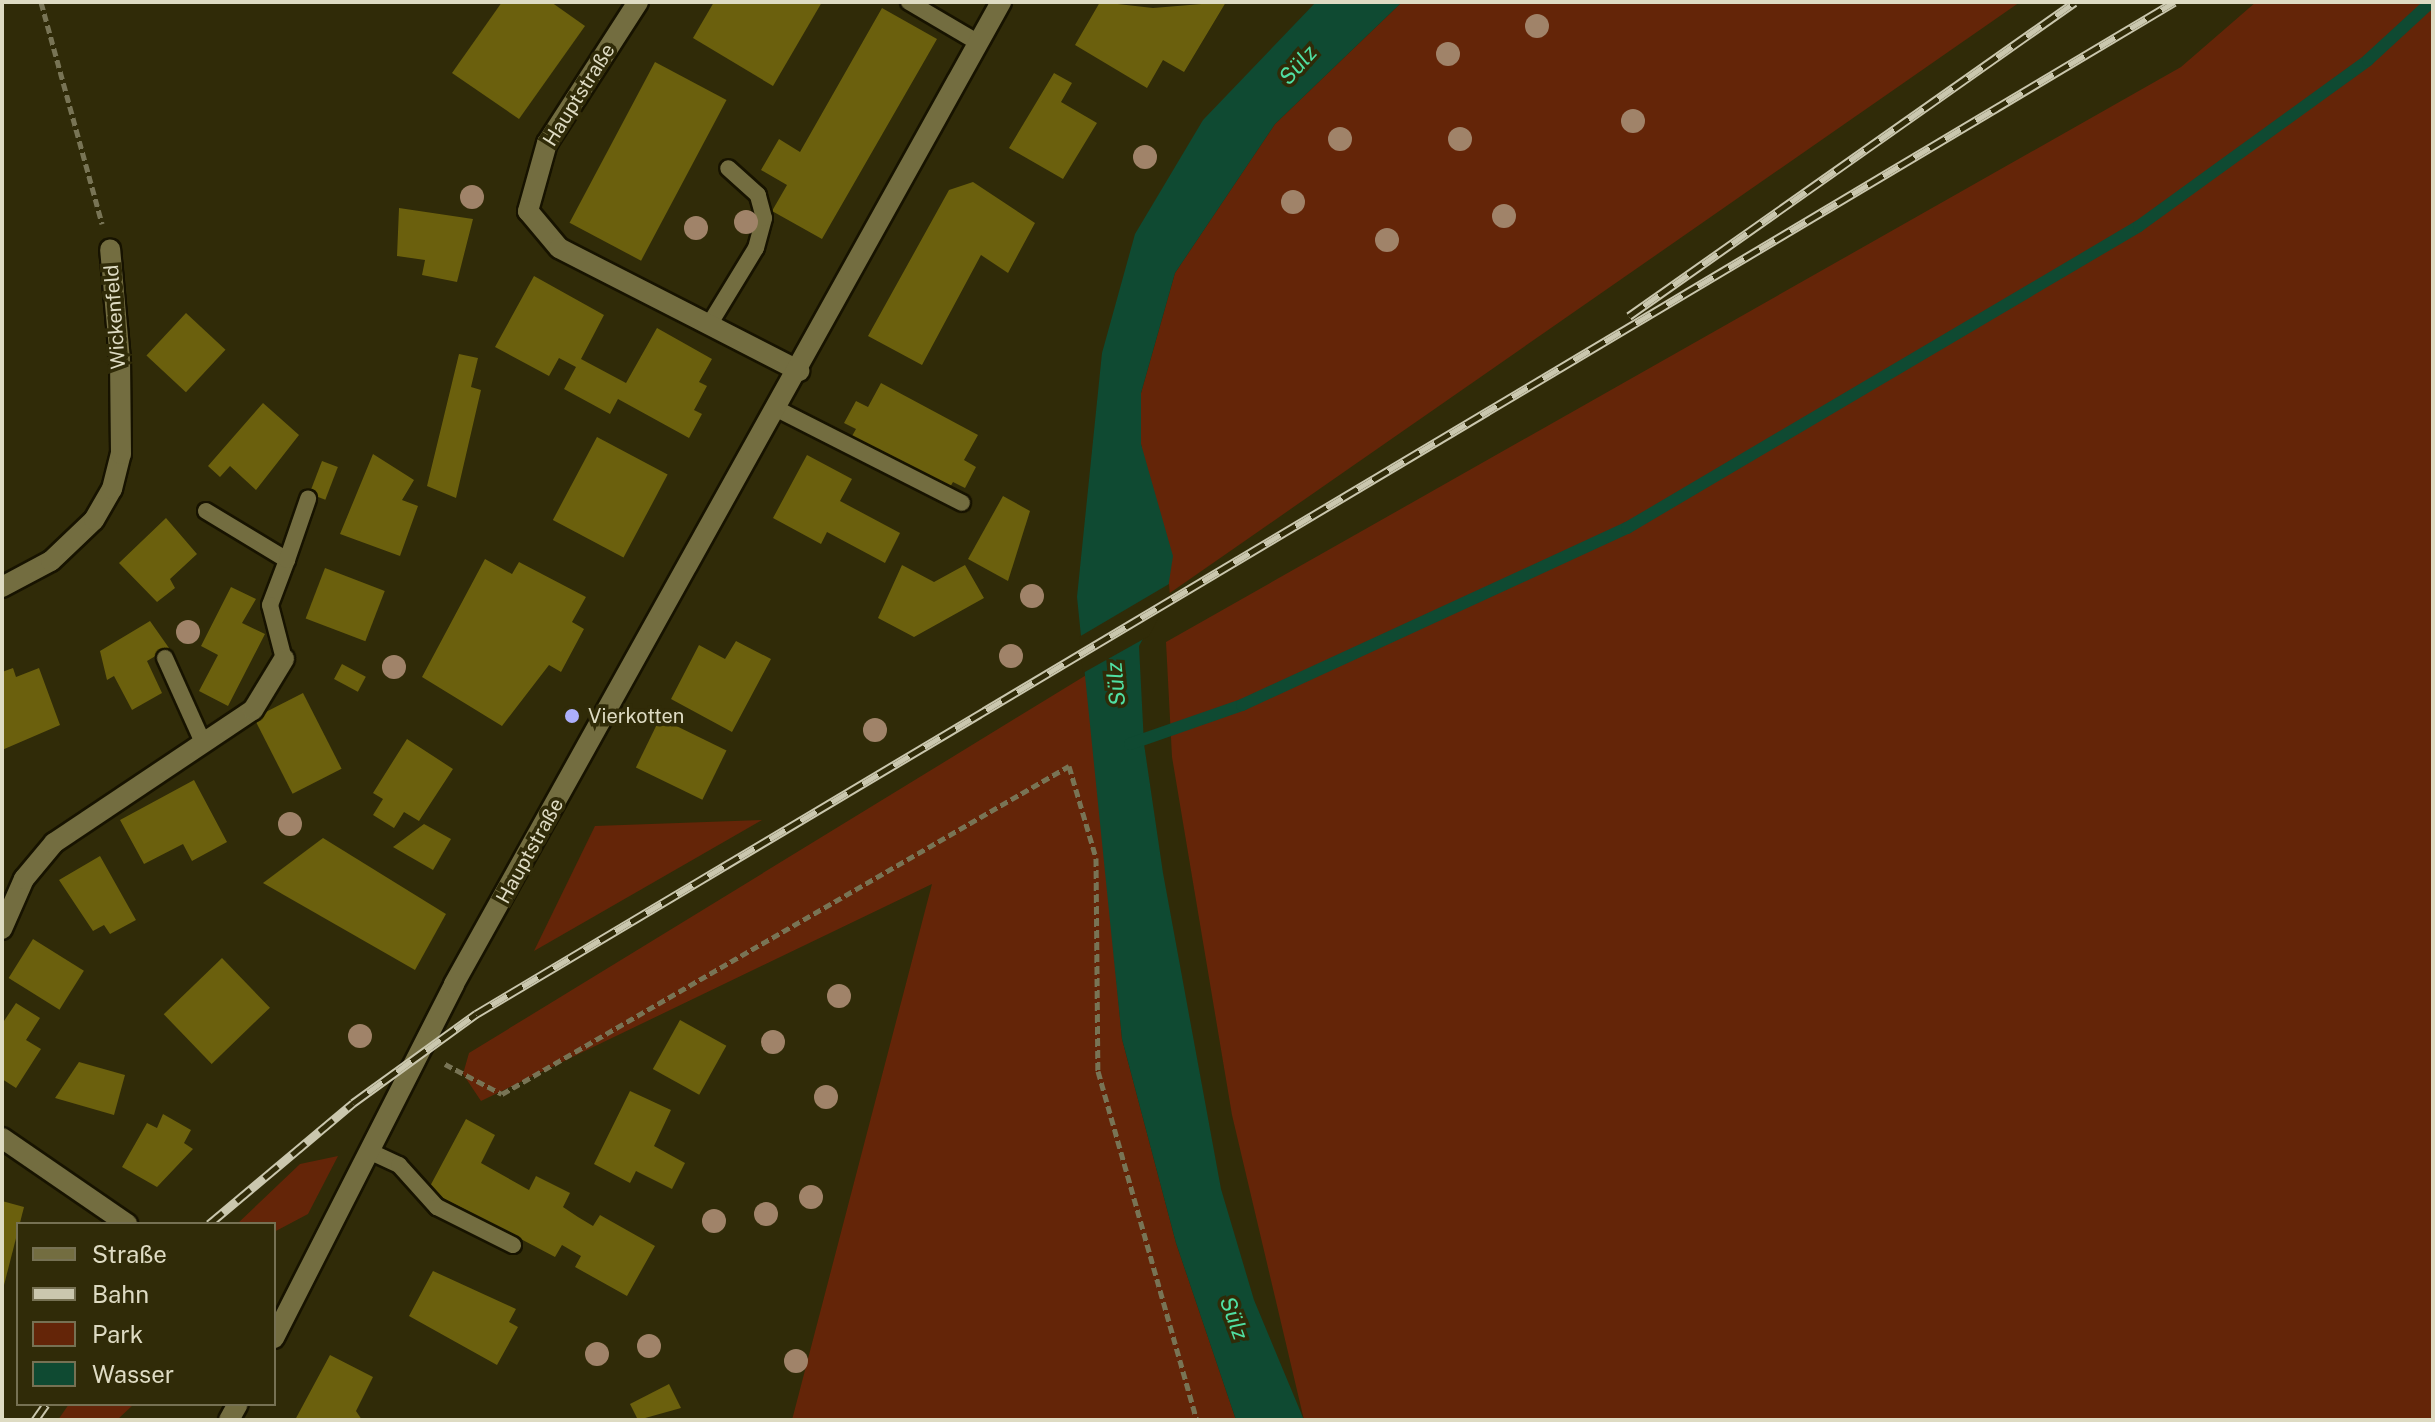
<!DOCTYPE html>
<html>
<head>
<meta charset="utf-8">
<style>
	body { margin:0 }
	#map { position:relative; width:2435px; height:1422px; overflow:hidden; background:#302b08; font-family:"Public Sans",sans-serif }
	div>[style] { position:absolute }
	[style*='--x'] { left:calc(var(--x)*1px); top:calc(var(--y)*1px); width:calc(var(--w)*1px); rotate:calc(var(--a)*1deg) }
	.green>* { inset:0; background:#642508 }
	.water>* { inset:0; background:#0f4a32 }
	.pier>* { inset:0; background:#302b08 }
	.stream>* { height:12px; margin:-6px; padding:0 6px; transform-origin:6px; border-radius:6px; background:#0f4a32 }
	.building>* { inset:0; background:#6b600d; transform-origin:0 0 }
	.path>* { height:5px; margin-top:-2.5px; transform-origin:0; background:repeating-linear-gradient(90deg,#787455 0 8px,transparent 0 12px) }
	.roads { filter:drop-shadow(2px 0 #171300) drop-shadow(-2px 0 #171300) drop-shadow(0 2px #171300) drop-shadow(0 -2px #171300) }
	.lane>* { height:16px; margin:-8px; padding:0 8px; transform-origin:8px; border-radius:8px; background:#736d40 }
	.street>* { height:20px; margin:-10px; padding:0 10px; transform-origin:10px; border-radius:10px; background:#736d40 }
	.secondary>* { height:20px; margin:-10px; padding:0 10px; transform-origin:10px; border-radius:10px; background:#736d40 }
	.rail>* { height:9px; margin-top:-4.5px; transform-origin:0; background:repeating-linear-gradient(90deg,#302b08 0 18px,#cac7ae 0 36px); box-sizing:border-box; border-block:2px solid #cac7ae }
	.trees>* { width:24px; height:24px; margin:-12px; border-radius:50%; background:#a08369 }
	.dots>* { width:22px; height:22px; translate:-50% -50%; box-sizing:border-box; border:4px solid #302b08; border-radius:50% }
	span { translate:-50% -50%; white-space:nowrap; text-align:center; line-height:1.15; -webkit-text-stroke:7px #302b08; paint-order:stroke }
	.street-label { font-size:20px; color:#dedbc3 }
	.poi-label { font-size:20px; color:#dedbc3 }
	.left { translate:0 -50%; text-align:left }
	.water-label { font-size:22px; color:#50e0a3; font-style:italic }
	.frame { position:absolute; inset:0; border:4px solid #dedbc3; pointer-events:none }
	.legend { position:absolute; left:16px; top:1222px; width:260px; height:184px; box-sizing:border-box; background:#302b08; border:2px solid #767153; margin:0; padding:10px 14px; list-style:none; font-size:24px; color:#dedbc3 }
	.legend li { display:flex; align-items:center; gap:16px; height:40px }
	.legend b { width:40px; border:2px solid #767153 }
</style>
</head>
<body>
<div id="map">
	<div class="green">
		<div style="clip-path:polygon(1402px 2px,2020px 2px,1167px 595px,1141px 444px,1141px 393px,1175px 273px,1275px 124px)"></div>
		<div style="clip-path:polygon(2256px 2px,2433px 2px,2433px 1420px,1304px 1420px,1232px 1115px,1172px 757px,1166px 642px,2181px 67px)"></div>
		<div style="clip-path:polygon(1088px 674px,1122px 1039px,1176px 1243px,1236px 1420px,792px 1420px,932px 884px,481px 1101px,463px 1074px,469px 1053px)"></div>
		<div style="clip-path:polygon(762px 820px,534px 951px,595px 826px)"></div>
		<div style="clip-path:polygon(338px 1156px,308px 1214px,274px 1232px,274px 1224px,237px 1224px,300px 1164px)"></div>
		<div style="clip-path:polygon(69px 1404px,134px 1404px,117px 1420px,58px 1420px)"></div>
	</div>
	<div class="water">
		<div style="clip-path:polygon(1316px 2px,1402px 2px,1275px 124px,1175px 273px,1141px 393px,1141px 444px,1173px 556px,1167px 595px,1139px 646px,1144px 744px,1163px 873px,1221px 1189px,1254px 1300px,1304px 1420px,1236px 1420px,1176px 1243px,1122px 1039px,1077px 597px,1102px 353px,1135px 234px,1203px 120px)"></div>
	</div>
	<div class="pier">
		<div style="clip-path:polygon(1169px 584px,1170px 596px,1149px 636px,1083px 673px,1079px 637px)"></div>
	</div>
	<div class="stream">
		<div style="--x:1130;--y:744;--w:119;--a:-19.2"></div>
		<div style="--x:1242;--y:705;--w:424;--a:-24.7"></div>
		<div style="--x:1627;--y:528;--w:594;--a:-30.53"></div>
		<div style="--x:2139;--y:226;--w:283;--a:-35.9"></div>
		<div style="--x:2368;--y:60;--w:86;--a:-42.6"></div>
	</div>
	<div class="building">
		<div style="clip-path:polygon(502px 2px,551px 2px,585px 26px,519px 119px,452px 73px)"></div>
		<div style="clip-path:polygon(714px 2px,822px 2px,773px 86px,693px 38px)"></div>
		<div style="clip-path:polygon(1100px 2px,1153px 8px,1226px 2px,1184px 72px,1163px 60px,1147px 88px,1075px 45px)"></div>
		<div style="clip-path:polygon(882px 8px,937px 39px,822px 239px,772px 211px,787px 185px,761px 170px,779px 139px,800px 152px)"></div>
		<div style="left:655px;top:62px;width:81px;height:182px;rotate:28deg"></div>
		<div style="clip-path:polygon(1054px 73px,1072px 83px,1061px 102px,1097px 123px,1063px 179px,1009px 148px)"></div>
		<div style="clip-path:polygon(973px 182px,1035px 223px,1008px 273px,981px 255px,922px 365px,868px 336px,949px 190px)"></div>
		<div style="clip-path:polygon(399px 208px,473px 219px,457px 282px,422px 275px,425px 260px,397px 256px)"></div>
		<div style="clip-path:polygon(534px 276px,604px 315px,581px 359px,626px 383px,657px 328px,712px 359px,699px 382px,707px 386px,694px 410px,702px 414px,689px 438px,618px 399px,610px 414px,564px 389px,576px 367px,559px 358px,549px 376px,495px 347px)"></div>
		<div style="left:186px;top:313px;width:54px;height:58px;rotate:43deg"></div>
		<div style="clip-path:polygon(459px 354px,478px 358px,471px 387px,481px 390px,456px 498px,427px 486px)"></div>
		<div style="clip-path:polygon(881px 383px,978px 435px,964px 460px,976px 467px,965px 488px,953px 482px,949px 489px,852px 436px,856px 429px,844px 423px,856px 401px,868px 407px)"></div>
		<div style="clip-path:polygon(263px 403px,299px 435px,256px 490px,230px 466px,220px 477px,208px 466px)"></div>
		<div style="left:597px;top:437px;width:80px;height:94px;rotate:28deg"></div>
		<div style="clip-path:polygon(373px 454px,414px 480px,402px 500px,418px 506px,400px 556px,340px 534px)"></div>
		<div style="clip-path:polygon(807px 455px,852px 479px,840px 501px,900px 533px,885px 563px,827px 532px,821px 544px,773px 518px)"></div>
		<div style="left:322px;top:461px;width:17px;height:35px;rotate:21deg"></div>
		<div style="clip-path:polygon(1003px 496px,1030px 511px,1008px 581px,968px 559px)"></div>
		<div style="clip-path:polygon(166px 518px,197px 554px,170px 579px,175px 588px,157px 602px,119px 563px)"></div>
		<div style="clip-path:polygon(485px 559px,512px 574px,519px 562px,586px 597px,572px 622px,584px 629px,561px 672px,549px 665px,502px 726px,422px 677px)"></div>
		<div style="clip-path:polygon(902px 565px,934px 582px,965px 565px,984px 598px,914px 637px,878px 618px)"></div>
		<div style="left:325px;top:568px;width:64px;height:54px;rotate:21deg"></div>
		<div style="clip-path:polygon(231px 587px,256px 599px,242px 623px,265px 634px,228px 706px,199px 691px,218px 655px,201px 646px)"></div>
		<div style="clip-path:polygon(150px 621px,169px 648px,147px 661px,162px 693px,132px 710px,114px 676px,107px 680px,100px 651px)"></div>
		<div style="clip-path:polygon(736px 641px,771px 659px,732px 732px,671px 699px,699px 645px,725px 659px)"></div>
		<div style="left:342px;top:664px;width:27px;height:17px;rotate:28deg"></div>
		<div style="clip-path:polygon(13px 668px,16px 677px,39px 668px,60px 725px,2px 750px,2px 672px)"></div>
		<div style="left:303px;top:693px;width:85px;height:55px;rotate:63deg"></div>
		<div style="left:660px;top:718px;width:74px;height:55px;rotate:26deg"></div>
		<div style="clip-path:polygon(407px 739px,453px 769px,419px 821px,404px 812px,394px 828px,373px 815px,383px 799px,373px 793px)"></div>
		<div style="clip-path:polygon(194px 780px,227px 842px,192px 861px,183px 844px,144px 864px,120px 820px)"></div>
		<div style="clip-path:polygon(424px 824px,451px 839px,433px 870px,393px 847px)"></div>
		<div style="clip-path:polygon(323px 838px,446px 914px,415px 970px,263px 883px)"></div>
		<div style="clip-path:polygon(100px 856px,136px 920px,110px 934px,104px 925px,93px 931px,59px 880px)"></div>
		<div style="left:33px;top:939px;width:60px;height:46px;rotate:32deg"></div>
		<div style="left:222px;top:958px;width:69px;height:81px;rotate:46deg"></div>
		<div style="clip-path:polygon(16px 1003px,40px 1018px,26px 1040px,41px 1049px,16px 1088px,2px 1079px,2px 1024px)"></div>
		<div style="left:680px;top:1020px;width:53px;height:56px;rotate:29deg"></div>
		<div style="clip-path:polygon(79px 1062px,125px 1075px,114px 1115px,55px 1098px)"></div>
		<div style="clip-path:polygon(630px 1091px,671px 1110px,654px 1146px,685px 1163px,672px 1189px,636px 1171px,630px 1183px,594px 1164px)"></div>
		<div style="clip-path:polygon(163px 1114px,191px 1130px,184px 1143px,193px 1149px,157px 1187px,122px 1167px,147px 1123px,157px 1128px)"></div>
		<div style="clip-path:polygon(466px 1119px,495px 1135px,481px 1163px,529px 1190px,536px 1176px,570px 1193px,563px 1207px,578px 1217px,593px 1226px,600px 1215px,655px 1246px,627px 1296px,575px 1267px,581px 1256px,562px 1245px,555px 1257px,428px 1190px)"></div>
		<div style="clip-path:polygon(2px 1201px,24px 1207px,3px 1289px,2px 1289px)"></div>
		<div style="clip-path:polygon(433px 1271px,516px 1309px,509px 1322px,518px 1327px,497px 1365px,409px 1316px)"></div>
		<div style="clip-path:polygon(330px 1355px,373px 1377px,356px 1411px,362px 1420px,295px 1420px)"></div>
		<div style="clip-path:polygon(669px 1384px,681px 1408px,638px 1420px,630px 1404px)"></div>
	</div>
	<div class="path">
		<div style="--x:41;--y:2;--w:230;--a:74.6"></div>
		<div style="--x:445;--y:1064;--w:64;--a:27.8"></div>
		<div style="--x:502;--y:1094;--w:655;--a:-30.05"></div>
		<div style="--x:1069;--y:766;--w:96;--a:73.6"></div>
		<div style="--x:1096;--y:858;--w:213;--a:89.5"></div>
		<div style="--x:1098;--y:1071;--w:363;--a:74.2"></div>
	</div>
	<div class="roads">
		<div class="lane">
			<div style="--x:909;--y:2;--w:81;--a:30.4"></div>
			<div style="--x:709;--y:325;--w:90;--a:-58.6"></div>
			<div style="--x:756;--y:248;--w:31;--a:-75"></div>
			<div style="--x:764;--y:218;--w:24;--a:-105"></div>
			<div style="--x:758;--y:195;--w:40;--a:-138"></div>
			<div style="--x:779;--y:410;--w:205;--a:26.9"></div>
			<div style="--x:206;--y:511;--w:95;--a:31.2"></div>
			<div style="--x:287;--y:560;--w:48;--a:110.7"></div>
			<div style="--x:270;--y:605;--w:56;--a:75.5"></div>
			<div style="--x:287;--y:560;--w:65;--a:-71"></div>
			<div style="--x:165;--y:658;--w:88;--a:65.8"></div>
			<div style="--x:371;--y:1152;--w:31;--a:25"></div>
			<div style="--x:399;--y:1165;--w:57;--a:47.9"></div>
			<div style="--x:437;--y:1207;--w:85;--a:26.6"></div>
		</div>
		<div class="street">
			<div style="--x:638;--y:2;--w:168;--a:122.8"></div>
			<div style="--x:547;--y:143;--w:71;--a:105.6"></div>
			<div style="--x:528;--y:211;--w:48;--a:50"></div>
			<div style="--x:559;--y:248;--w:270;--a:27.1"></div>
			<div style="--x:2;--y:587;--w:55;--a:-28"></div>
			<div style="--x:51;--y:561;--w:59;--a:-43.6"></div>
			<div style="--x:94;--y:520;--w:36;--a:-60"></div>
			<div style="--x:112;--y:489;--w:36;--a:-76"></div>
			<div style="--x:121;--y:454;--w:94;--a:-90.6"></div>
			<div style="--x:120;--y:360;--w:111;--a:-95.1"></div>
			<div style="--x:2;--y:929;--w:55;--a:-66.3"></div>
			<div style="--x:24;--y:879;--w:47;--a:-50.2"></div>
			<div style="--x:54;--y:843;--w:239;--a:-33.8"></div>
			<div style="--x:253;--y:710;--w:60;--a:-58.7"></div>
		</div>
		<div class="secondary">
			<div style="--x:2;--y:1138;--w:152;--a:34.5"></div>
			<div style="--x:274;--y:1338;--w:397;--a:-63"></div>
			<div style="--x:454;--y:984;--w:1124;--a:-60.88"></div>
			<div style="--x:229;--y:1420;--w:18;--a:-61"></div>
		</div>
	</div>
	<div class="rail">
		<div style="--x:1629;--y:316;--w:545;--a:-35.15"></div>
		<div style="--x:209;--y:1224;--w:188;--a:-40"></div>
		<div style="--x:353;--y:1103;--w:152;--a:-35.9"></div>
		<div style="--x:476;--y:1014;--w:1977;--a:-30.79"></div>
		<div style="--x:35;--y:1420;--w:19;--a:-55"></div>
	</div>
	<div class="trees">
		<div style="left:1537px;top:26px"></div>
		<div style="left:1448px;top:54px"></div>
		<div style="left:1633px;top:121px"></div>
		<div style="left:1340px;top:139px"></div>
		<div style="left:1460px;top:139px"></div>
		<div style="left:1145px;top:157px"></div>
		<div style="left:472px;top:197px"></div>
		<div style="left:1293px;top:202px"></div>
		<div style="left:1504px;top:216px"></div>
		<div style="left:746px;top:222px"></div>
		<div style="left:696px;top:228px"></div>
		<div style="left:1387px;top:240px"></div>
		<div style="left:1032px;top:596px"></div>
		<div style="left:188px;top:632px"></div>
		<div style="left:1011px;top:656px"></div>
		<div style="left:394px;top:667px"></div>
		<div style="left:875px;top:730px"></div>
		<div style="left:290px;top:824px"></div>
		<div style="left:839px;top:996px"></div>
		<div style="left:360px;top:1036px"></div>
		<div style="left:773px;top:1042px"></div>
		<div style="left:826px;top:1097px"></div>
		<div style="left:811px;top:1197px"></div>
		<div style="left:766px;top:1214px"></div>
		<div style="left:714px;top:1221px"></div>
		<div style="left:649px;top:1346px"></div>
		<div style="left:597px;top:1354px"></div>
		<div style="left:796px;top:1361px"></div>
	</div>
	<div class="dots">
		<div style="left:572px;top:716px;background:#acaffb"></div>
	</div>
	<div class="street-label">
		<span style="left:579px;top:95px;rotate:-58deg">Hauptstraße</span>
		<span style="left:115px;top:317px;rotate:-94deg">Wickenfeld</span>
		<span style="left:530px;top:851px;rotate:-61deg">Hauptstraße</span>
	</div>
	<div class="poi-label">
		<span class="left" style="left:588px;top:716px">Vierkotten</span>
	</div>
	<div class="water-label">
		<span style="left:1298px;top:65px;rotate:-48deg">Sülz</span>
		<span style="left:1116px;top:684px;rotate:-95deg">Sülz</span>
		<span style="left:1234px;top:1318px;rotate:70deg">Sülz</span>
	</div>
	<div class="frame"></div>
	<ul class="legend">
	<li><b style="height:10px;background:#736d40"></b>Straße</li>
	<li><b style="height:10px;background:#cac7ae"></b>Bahn</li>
	<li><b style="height:22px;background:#642508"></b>Park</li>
	<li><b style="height:22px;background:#0f4a32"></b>Wasser</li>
	</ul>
</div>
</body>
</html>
